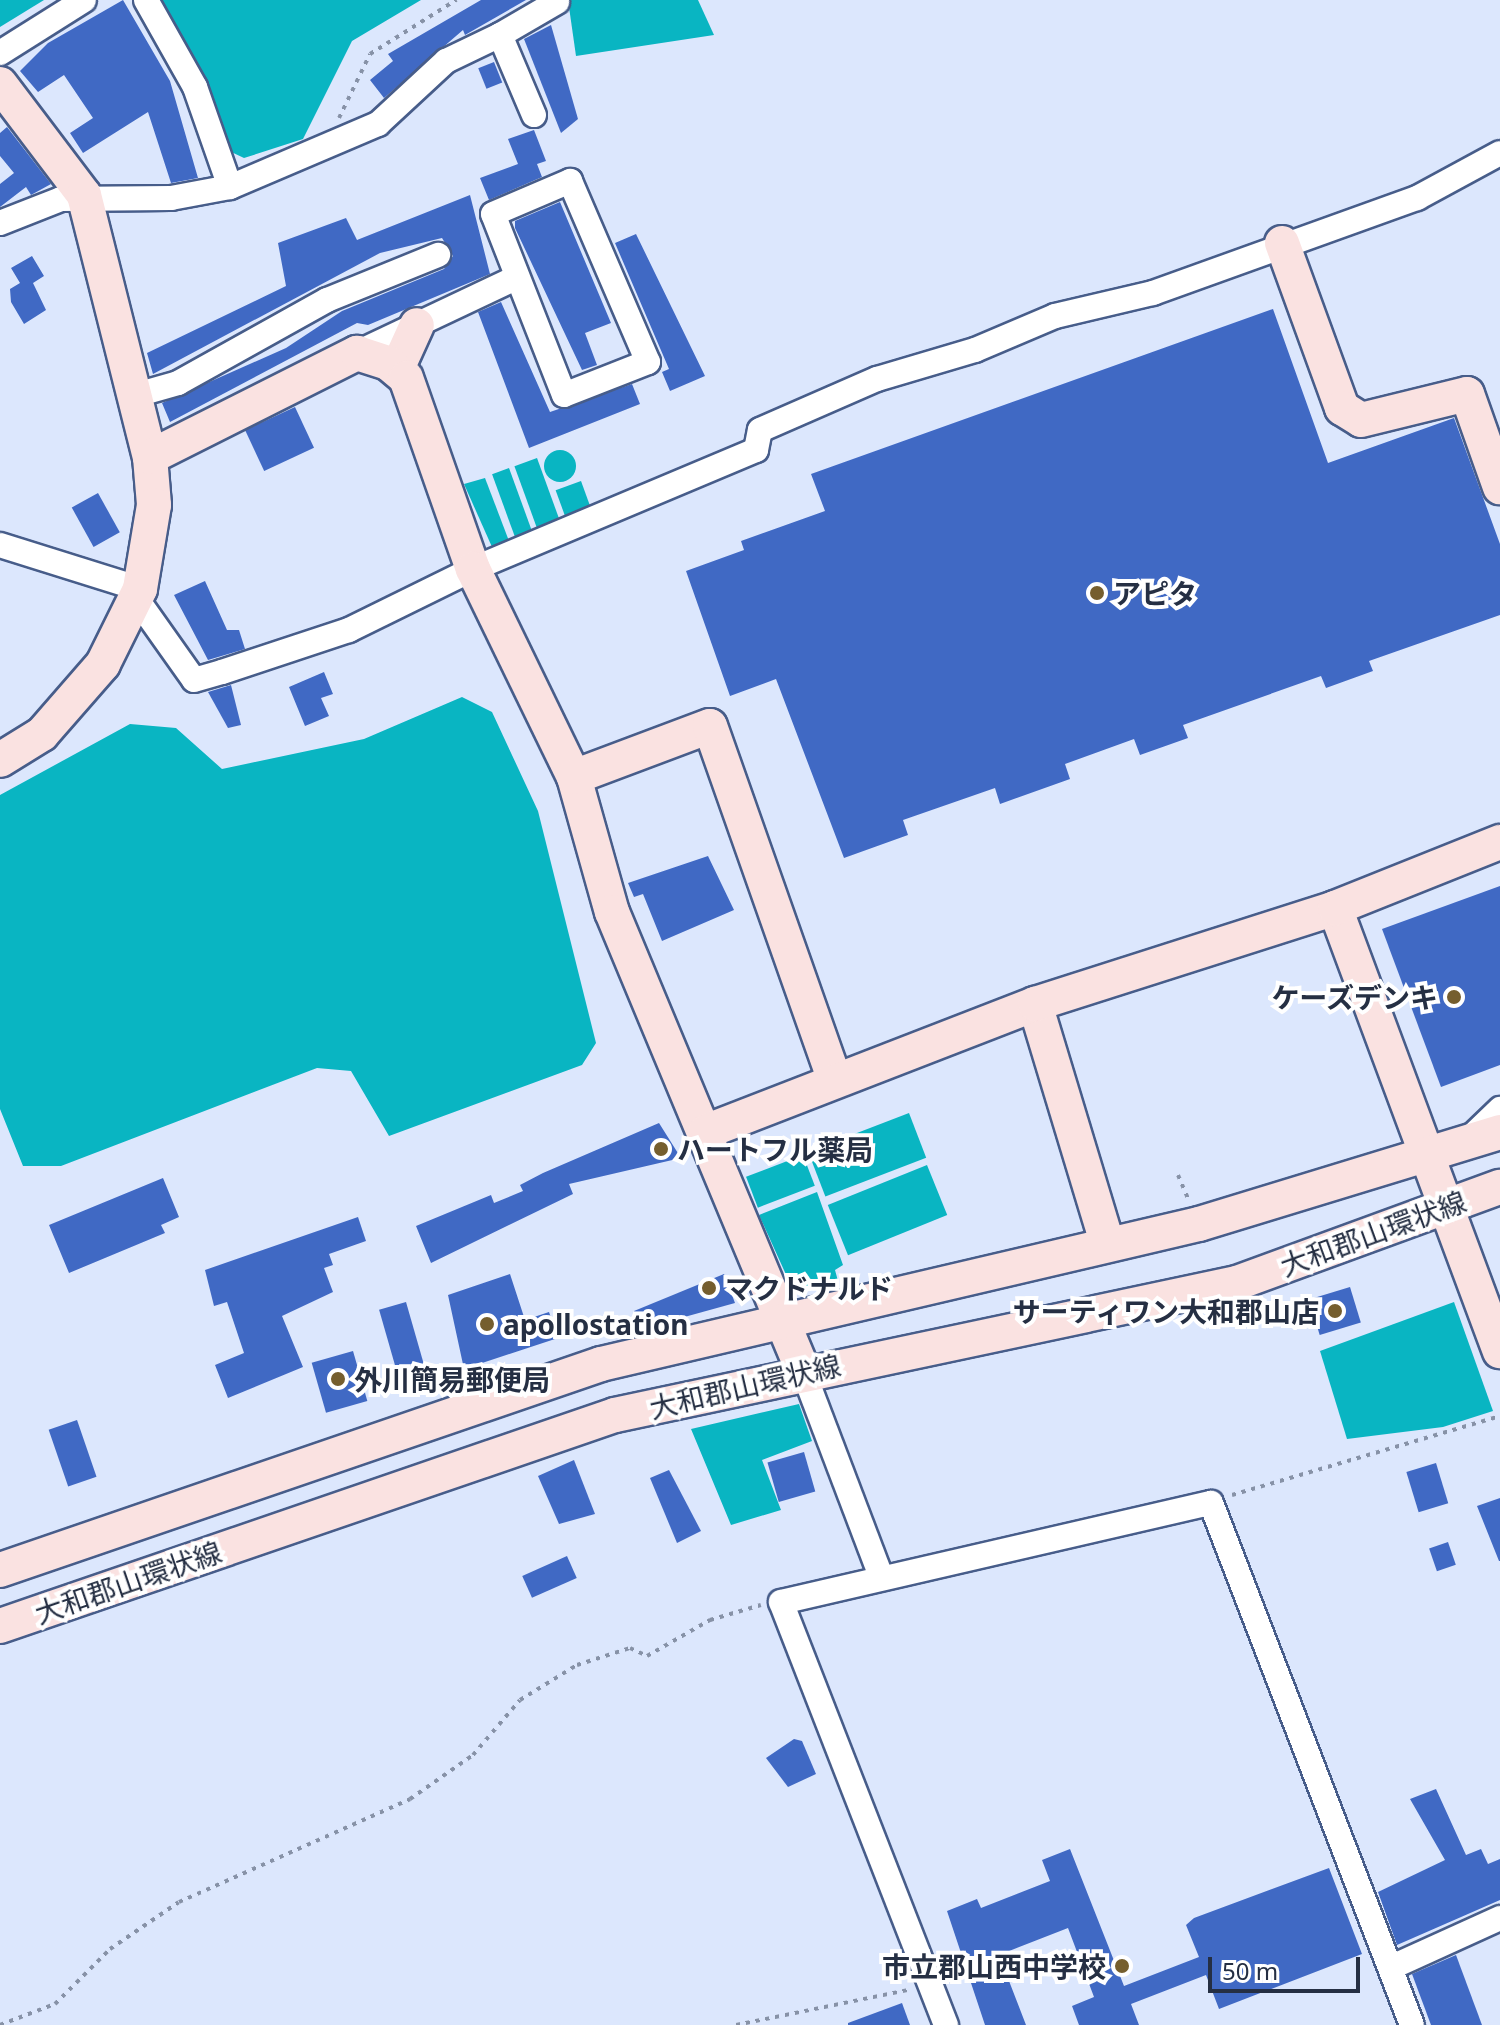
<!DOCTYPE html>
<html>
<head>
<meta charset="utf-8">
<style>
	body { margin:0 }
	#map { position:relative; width:1500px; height:2025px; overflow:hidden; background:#dce7fd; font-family:"Noto Sans","Noto Sans JP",sans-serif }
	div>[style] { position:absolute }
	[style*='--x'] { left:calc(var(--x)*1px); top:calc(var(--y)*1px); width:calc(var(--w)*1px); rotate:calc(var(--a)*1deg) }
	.water>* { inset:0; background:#09b5c2; transform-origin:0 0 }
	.round { border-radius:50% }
	.building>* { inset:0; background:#4069c4; transform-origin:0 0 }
	.path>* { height:4px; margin-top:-2px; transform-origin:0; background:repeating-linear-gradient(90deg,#8792a7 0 4px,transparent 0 10px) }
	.roads { filter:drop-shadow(2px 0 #475d8a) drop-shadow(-2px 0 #475d8a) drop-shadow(0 2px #475d8a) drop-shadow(0 -2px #475d8a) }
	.street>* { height:24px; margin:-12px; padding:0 12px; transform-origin:12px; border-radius:12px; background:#fff }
	.secondary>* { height:34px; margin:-17px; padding:0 17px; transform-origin:17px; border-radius:17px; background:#fae2e1 }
	.dots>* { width:22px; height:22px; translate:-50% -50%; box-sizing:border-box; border:4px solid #fff; border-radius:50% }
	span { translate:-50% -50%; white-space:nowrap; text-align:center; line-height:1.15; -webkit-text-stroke:8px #fff; paint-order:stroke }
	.poi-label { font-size:28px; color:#252f43; font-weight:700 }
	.left { translate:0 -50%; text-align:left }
	.right { translate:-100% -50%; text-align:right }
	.street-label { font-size:28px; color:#252f43 }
	.scale { position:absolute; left:1208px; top:1957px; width:152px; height:36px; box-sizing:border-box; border:4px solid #252f43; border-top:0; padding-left:10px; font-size:24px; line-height:28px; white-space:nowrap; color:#252f43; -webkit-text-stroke:6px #fff; paint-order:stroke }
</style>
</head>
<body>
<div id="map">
	<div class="water">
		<div style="clip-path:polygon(0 0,44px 0,0 27px)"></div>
		<div style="clip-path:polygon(157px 0,421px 0,352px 41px,303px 139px,244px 158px,227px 150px)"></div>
		<div style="clip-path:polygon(568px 0,698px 0,714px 35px,576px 56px)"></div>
		<div class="round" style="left:544px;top:450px;width:32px;height:32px"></div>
		<div style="left:537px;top:458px;width:67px;height:24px;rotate:70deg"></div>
		<div style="left:509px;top:468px;width:67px;height:18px;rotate:70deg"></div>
		<div style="clip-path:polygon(485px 478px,509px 541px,492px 547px,464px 484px)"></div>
		<div style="left:581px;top:481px;width:30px;height:27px;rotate:70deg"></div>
		<div style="clip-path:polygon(462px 697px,492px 712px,538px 811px,596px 1043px,582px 1065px,389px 1136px,351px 1071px,317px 1068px,61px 1166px,23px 1166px,0 1109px,0 795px,130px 724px,176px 728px,222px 769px,364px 739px)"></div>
		<div style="left:909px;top:1113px;width:48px;height:108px;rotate:69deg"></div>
		<div style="left:803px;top:1155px;width:33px;height:61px;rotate:69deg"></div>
		<div style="left:927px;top:1165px;width:54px;height:107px;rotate:68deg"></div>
		<div style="clip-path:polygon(817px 1192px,843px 1265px,835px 1270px,838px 1281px,793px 1290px,759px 1215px)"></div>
		<div style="clip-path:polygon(1454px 1302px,1493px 1411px,1443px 1427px,1347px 1439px,1320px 1351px)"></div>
		<div style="clip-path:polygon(799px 1404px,812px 1441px,762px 1460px,781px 1510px,731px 1525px,691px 1429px)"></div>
	</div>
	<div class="building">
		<div style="clip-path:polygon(123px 0,170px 81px,198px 178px,171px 183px,148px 112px,83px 153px,70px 133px,93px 118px,64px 75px,38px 92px,20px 71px,48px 43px)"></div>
		<div style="clip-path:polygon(481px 0,526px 0,465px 35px,463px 30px,384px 98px,370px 80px,393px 61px,388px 54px)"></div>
		<div style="clip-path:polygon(551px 25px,578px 119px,561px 133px,524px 39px)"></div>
		<div style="left:494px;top:62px;width:22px;height:17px;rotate:68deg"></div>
		<div style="clip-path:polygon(7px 127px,51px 184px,31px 195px,26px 187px,0 207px,0 184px,14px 173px,0 156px,0 133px)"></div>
		<div style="clip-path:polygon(534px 130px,546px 161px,537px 164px,542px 177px,489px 200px,480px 178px,518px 164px,508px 139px)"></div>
		<div style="clip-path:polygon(470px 195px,490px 274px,368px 325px,357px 323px,170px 422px,162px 403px,286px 348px,342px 311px,444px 269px,453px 256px,442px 238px,380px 253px,153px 374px,147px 353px,286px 286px,278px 243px,346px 218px,357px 240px)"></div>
		<div style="clip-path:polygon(560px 202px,611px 323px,585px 333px,597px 365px,582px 370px,515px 228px,515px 221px)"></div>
		<div style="clip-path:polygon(636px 234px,705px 376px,670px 391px,662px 372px,669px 369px,615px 243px)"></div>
		<div style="clip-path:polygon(32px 256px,44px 276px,33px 283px,46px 310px,24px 324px,11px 302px,10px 289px,20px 283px,11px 268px)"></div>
		<div style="clip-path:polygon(501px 302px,550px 412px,632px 384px,640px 404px,529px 448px,478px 312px)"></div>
		<div style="clip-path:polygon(1273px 309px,1328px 463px,1454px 418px,1500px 544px,1500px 615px,1369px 661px,1373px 671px,1326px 688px,1321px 676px,1183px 725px,1188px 738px,1140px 755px,1134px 739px,1065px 764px,1070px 779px,1000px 804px,995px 788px,903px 820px,908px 835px,844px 858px,776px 679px,730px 696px,686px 571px,744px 550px,741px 541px,825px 511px,811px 474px)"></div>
		<div style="left:295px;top:407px;width:45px;height:55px;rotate:65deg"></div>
		<div style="left:98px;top:493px;width:45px;height:30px;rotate:61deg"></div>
		<div style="clip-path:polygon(205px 581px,227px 630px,239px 630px,245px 649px,208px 660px,174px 595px)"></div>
		<div style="clip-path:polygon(324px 672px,333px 694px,321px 698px,329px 716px,305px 726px,289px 687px)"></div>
		<div style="clip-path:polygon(231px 685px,241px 725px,228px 728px,208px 692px)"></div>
		<div style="clip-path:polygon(708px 856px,734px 910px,662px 941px,643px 894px,634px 897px,628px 883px)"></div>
		<div style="clip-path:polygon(1500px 886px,1500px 1065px,1441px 1087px,1382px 929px)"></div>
		<div style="clip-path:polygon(659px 1123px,681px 1158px,569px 1184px,573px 1194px,431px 1263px,416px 1226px,491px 1195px,494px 1203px,523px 1191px,520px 1185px,543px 1173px)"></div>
		<div style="clip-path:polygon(163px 1178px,179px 1217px,161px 1225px,165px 1233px,69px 1273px,49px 1225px)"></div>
		<div style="clip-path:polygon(358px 1217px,366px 1241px,329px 1254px,333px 1265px,324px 1268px,333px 1292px,282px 1316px,303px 1367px,228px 1398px,215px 1365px,244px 1353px,227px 1302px,214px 1306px,205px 1270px)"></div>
		<div style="clip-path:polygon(510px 1274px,525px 1320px,549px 1312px,558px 1338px,464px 1369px,448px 1295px)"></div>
		<div style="clip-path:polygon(724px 1274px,735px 1303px,641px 1329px,634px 1311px)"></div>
		<div style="left:1350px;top:1287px;width:37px;height:43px;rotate:73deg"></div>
		<div style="left:406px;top:1302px;width:89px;height:28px;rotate:74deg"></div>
		<div style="left:353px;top:1351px;width:52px;height:43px;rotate:74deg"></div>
		<div style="left:77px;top:1420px;width:60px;height:30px;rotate:71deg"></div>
		<div style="left:804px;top:1452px;width:41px;height:38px;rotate:74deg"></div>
		<div style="clip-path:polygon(574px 1460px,595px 1514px,559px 1524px,538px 1476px)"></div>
		<div style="left:1436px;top:1463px;width:42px;height:31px;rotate:73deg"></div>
		<div style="clip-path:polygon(669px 1470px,701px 1531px,677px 1543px,650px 1478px)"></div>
		<div style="clip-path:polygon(1500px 1498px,1500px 1561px,1499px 1561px,1477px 1506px)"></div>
		<div style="left:1448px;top:1542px;width:24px;height:20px;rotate:71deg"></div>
		<div style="left:567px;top:1556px;width:24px;height:49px;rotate:66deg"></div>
		<div style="clip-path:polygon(794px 1739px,802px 1741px,816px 1774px,788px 1787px,766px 1758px)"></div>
		<div style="clip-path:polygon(1436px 1789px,1466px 1855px,1481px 1849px,1488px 1864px,1500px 1859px,1500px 1900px,1397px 1945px,1378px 1892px,1445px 1860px,1410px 1799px)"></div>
		<div style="clip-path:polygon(1070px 1849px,1124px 1986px,1199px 1957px,1186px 1925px,1194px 1918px,1329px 1868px,1362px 1954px,1219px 2009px,1206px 1975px,1131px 2004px,1139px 2025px,1079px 2025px,1072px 2006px,1094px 1997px,1068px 1928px,999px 1955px,1026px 2025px,985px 2025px,947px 1911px,977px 1899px,981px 1908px,1050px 1881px,1042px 1860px)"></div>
		<div style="clip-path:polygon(1456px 1955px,1482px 2025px,1431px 2025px,1412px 1974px)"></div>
		<div style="clip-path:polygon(902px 2003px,910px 2025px,848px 2025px,848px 2023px)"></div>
	</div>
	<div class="path">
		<div style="--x:339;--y:118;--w:71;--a:-64.2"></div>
		<div style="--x:370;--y:54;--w:102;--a:-32.1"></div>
		<div style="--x:1178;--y:1175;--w:25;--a:67"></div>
		<div style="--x:1232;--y:1495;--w:279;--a:-16.4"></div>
		<div style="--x:0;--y:2025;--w:59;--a:-20.9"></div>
		<div style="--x:55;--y:2004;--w:78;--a:-45"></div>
		<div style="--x:110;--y:1949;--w:83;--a:-34.3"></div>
		<div style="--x:179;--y:1902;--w:253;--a:-24"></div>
		<div style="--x:410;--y:1799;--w:77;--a:-34.9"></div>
		<div style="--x:473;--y:1755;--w:72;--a:-49.5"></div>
		<div style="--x:520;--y:1700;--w:67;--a:-31.6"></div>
		<div style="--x:577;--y:1665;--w:56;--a:-17.8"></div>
		<div style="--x:630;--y:1648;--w:19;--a:25"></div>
		<div style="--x:647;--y:1656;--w:73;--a:-29.7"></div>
		<div style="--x:710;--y:1620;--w:53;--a:-16.4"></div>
		<div style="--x:736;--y:2025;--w:176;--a:-11.5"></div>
	</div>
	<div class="roads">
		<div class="street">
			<div style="--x:146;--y:0;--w:100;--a:60.6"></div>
			<div style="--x:195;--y:87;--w:106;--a:70.7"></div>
			<div style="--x:500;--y:35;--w:66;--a:-30.1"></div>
			<div style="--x:0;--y:53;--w:99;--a:-32.2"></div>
			<div style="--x:570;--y:181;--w:197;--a:66.7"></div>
			<div style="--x:648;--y:362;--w:90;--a:158.6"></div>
			<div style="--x:564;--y:395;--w:194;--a:-111.4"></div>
			<div style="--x:493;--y:214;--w:84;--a:-23.2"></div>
			<div style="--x:0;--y:223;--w:66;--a:-21.5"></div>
			<div style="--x:61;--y:199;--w:110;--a:-0.5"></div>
			<div style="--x:171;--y:198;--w:60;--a:-10.6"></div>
			<div style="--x:230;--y:187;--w:161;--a:-23.1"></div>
			<div style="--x:378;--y:124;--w:93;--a:-42.8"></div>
			<div style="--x:446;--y:61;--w:60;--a:-25.7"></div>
			<div style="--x:500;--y:35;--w:87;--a:67"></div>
			<div style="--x:357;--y:353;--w:176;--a:-25.3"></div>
			<div style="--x:136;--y:395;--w:44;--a:-15.9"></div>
			<div style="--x:178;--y:383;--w:171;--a:-29.1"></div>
			<div style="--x:327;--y:300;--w:120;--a:-22.1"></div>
			<div style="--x:0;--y:545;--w:147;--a:17.4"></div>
			<div style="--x:136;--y:598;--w:100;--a:54.7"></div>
			<div style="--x:194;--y:680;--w:29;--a:-16"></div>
			<div style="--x:222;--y:672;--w:134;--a:-18.3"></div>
			<div style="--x:349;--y:630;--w:138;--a:-26.2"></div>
			<div style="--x:473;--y:569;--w:307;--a:-22.8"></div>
			<div style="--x:756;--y:450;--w:20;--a:-79"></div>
			<div style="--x:760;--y:430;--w:128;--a:-23.6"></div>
			<div style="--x:877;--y:379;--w:102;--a:-16.5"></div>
			<div style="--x:975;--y:350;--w:87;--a:-23"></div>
			<div style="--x:1055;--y:316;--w:101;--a:-13.2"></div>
			<div style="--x:1153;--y:293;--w:281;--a:-19.8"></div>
			<div style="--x:1417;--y:198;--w:94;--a:-28.5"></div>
			<div style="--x:1470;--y:1138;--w:42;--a:-44"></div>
			<div style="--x:803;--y:1371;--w:219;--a:69.2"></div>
			<div style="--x:1392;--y:1967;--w:119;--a:-24.4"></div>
			<div style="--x:946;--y:2025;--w:454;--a:-111.3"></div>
			<div style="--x:781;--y:1602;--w:441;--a:-13"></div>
			<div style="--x:1211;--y:1503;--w:559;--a:68.94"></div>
		</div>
		<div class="secondary">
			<div style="--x:0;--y:84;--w:139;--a:52.9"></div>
			<div style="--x:84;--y:195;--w:270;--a:75.9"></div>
			<div style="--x:150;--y:457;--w:48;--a:85.2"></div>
			<div style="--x:154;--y:505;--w:85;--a:99.5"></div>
			<div style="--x:140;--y:589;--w:84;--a:116.3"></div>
			<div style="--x:103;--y:664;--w:93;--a:131.1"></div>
			<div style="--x:42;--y:734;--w:49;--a:148.2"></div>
			<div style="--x:1282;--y:243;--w:176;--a:70"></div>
			<div style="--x:1342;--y:408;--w:22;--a:32"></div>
			<div style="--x:1361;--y:420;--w:109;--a:-13.8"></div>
			<div style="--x:1467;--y:394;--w:99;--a:70.5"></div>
			<div style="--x:397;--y:369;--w:48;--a:-65.6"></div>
			<div style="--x:150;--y:457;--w:232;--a:-26.7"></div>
			<div style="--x:357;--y:353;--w:33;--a:18"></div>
			<div style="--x:388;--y:363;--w:23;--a:40"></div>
			<div style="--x:406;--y:378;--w:202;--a:70.7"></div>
			<div style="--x:473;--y:569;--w:231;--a:64.1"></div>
			<div style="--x:574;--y:777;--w:140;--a:74.3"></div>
			<div style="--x:612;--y:912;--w:497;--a:67.4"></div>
			<div style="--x:574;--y:777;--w:145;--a:-20.6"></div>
			<div style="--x:710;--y:726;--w:373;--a:70.6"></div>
			<div style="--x:1335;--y:908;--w:473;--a:69.6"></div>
			<div style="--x:1035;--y:1004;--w:249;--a:73.2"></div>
			<div style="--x:705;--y:1132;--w:354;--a:-21.2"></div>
			<div style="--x:1035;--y:1004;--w:315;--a:-17.7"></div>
			<div style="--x:1335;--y:908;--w:178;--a:-21.8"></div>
			<div style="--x:0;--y:1570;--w:635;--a:-18.92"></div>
			<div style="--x:601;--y:1364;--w:614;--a:-13.18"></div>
			<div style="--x:1199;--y:1224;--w:315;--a:-17"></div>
			<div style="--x:0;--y:1626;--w:650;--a:-18.94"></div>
			<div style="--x:615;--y:1415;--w:636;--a:-11.98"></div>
			<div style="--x:1237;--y:1283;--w:280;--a:-20.1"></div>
		</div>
	</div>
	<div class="dots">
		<div style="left:1097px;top:593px;background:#755e2e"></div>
		<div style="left:1454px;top:997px;background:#755e2e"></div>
		<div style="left:661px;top:1149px;background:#755e2e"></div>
		<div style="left:709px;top:1288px;background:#755e2e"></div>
		<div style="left:1335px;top:1311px;background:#755e2e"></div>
		<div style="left:487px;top:1324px;background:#755e2e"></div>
		<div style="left:338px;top:1379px;background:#755e2e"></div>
		<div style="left:1122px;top:1966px;background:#755e2e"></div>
	</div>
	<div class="poi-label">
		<span class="left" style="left:1113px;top:593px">アピタ</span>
		<span class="right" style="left:1438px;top:997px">ケーズデンキ</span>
		<span class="left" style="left:677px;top:1149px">ハートフル薬局</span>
		<span class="left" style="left:725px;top:1288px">マクドナルド</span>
		<span class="right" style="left:1319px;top:1311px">サーティワン大和郡山店</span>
		<span class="left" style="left:503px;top:1324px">apollostation</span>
		<span class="left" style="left:354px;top:1379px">外川簡易郵便局</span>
		<span class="right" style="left:1106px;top:1966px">市立郡山西中学校</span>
	</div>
	<div class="street-label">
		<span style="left:1373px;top:1233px;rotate:-20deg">大和郡山環状線</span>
		<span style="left:745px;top:1386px;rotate:-13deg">大和郡山環状線</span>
		<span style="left:128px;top:1582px;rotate:-19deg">大和郡山環状線</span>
	</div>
	<div class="scale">50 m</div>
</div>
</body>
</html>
